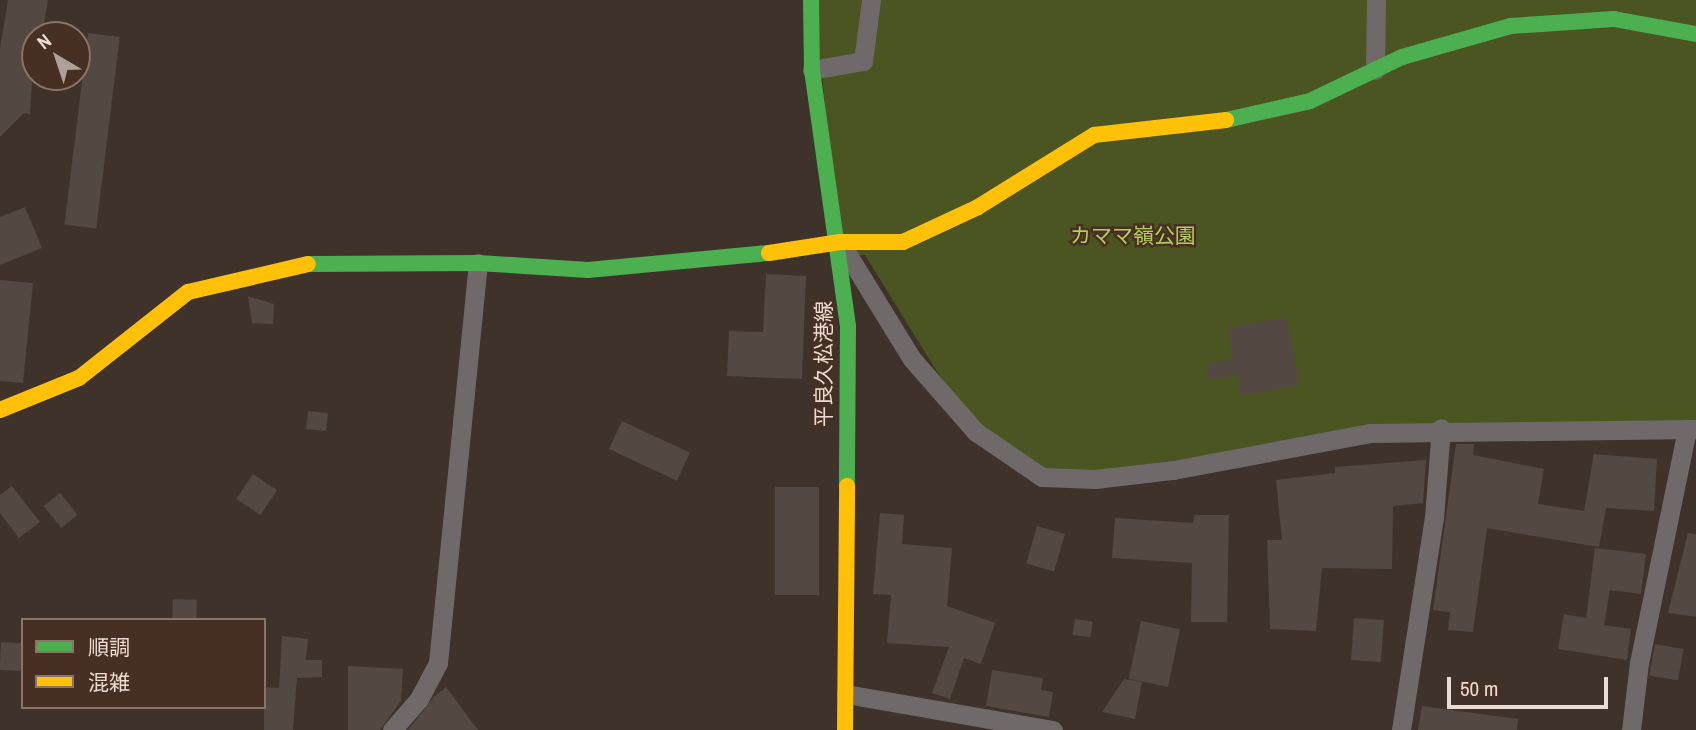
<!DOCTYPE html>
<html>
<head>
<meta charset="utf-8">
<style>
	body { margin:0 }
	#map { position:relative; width:1696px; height:730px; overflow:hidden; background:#3f322b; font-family:"Archivo Narrow","Noto Sans JP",sans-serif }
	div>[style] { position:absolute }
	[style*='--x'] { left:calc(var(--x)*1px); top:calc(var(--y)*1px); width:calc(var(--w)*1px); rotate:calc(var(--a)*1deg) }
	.green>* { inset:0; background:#4b5521 }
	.building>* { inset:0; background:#534842; transform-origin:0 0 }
	.street>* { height:19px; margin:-9.5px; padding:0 9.5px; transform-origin:9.5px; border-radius:9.5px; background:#6f6a69 }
	.fast>* { height:16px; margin:-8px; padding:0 8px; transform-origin:8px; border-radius:8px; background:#4caf50 }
	.slow>* { height:16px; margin:-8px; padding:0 8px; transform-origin:8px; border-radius:8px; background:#ffc107 }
	span { translate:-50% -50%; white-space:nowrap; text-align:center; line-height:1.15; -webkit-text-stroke:5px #473023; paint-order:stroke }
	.park-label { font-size:21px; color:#b2cd59 }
	.street-label { font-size:21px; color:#eadbd3 }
	.legend { position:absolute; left:21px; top:618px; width:245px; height:91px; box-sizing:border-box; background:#473023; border:2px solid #887469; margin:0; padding:9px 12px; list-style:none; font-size:21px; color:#eadbd3 }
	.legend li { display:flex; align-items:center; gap:14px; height:35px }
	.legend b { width:35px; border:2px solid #887469 }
	.north { position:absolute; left:21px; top:21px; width:70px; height:70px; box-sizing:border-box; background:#473023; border:2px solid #887469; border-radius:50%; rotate:321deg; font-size:19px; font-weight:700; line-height:28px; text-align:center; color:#eadbd3 }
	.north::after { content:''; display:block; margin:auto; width:24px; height:32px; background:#aea098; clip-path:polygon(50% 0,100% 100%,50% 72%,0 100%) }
	.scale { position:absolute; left:1447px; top:677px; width:161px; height:32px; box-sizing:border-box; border:4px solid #eadbd3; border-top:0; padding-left:9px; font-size:21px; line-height:24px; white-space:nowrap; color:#eadbd3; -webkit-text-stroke:5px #473023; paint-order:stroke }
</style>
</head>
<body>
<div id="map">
	<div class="green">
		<div style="clip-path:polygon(814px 0,1696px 0,1696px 430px,1441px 428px,1042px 477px,970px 425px,865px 255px,841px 255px)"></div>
	</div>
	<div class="building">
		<div style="clip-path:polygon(8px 0,48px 0,42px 35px,35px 35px,30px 114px,24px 113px,0 137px,0 48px)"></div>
		<div style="left:88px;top:33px;width:32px;height:193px;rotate:7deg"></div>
		<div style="clip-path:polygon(25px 207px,42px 248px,0 265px,0 217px)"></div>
		<div style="clip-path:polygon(766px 274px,806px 276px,802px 379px,727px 376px,729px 331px,763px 332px)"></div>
		<div style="clip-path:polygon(0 280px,33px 283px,23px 383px,0 381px)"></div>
		<div style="clip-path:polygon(248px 296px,274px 304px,273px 324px,252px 323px)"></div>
		<div style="clip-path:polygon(1286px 317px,1300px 385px,1241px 396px,1238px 375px,1208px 380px,1206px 364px,1233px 359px,1228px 328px)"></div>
		<div style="left:308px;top:411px;width:20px;height:18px;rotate:6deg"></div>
		<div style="left:622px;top:421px;width:75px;height:31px;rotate:25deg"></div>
		<div style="clip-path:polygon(1456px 444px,1474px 444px,1473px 455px,1544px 469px,1538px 504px,1584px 511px,1594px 454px,1657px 459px,1654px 511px,1606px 508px,1599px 547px,1487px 528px,1473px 632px,1448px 630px,1450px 612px,1433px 610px)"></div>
		<div style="clip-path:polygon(1426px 460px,1423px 503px,1393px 506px,1392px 569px,1322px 568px,1316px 631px,1270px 629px,1267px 540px,1282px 540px,1276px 480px,1335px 473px,1335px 467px)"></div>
		<div style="left:253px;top:474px;width:29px;height:30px;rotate:34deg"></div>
		<div style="clip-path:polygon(12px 486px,40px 522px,19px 538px,0 513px,0 495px)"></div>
		<div style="left:775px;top:487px;width:44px;height:108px"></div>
		<div style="left:60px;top:493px;width:28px;height:21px;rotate:51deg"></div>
		<div style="clip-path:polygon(880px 513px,904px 515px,902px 544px,952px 548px,947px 606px,995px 623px,981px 664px,964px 658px,950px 699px,932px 693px,949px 647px,887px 643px,891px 595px,873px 594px)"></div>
		<div style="clip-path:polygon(1194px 515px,1229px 515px,1227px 622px,1191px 622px,1192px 563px,1112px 558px,1115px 518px,1193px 523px)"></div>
		<div style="left:1037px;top:526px;width:29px;height:39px;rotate:16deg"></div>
		<div style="clip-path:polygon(1688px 533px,1696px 534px,1696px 617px,1668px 613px)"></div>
		<div style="clip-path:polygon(1595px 548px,1646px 554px,1641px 594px,1610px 590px,1604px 625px,1631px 629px,1627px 660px,1558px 649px,1564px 614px,1586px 618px)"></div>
		<div style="left:173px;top:599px;width:24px;height:21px;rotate:2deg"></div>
		<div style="left:1354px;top:618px;width:30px;height:42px;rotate:4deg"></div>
		<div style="left:1075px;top:619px;width:18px;height:16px;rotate:9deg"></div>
		<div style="left:1141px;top:621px;width:40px;height:59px;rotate:12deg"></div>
		<div style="clip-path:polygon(282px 636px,308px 639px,306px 660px,322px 660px,322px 677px,297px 678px,293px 730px,264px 730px,264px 687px,279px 688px)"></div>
		<div style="left:1px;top:642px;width:22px;height:28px;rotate:3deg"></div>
		<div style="left:1655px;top:644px;width:29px;height:32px;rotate:10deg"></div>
		<div style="clip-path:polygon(348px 666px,403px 669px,401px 701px,380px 730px,348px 730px)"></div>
		<div style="clip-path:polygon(992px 670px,1043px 678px,1041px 690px,1053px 692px,1049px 717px,986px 706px)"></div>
		<div style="clip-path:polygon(1124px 679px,1142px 682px,1135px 719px,1102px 712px)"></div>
		<div style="clip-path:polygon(446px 687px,478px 730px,408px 730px,434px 697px)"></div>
		<div style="clip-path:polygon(1422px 706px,1518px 719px,1517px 730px,1418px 730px)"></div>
	</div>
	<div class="street">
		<div style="--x:812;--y:70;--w:52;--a:-10"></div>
		<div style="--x:863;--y:61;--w:62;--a:-82.5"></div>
		<div style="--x:1375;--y:70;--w:70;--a:-89.2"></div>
		<div style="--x:840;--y:242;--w:137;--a:58.4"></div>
		<div style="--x:912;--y:359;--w:97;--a:48.8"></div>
		<div style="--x:976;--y:432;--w:80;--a:34.3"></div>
		<div style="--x:1042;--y:477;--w:53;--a:2.2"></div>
		<div style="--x:1095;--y:479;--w:79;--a:-6.6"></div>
		<div style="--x:1173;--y:470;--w:200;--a:-10.6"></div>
		<div style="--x:1370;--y:433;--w:326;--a:-0.7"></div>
		<div style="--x:846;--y:694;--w:210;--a:9.9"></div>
		<div style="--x:392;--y:730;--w:41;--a:-48.9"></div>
		<div style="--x:419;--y:699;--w:41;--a:-62.2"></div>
		<div style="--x:438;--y:663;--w:402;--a:-84.3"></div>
		<div style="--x:1401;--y:730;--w:215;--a:-81.2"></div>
		<div style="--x:1434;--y:518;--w:90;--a:-85.6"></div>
		<div style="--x:1631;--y:730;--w:67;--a:-83.2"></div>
		<div style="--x:1639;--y:663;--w:239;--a:-78.4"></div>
	</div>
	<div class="fast">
		<div style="--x:811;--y:0;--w:70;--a:89.2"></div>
		<div style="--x:812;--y:70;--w:259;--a:82"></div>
		<div style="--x:848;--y:326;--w:160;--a:90.4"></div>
		<div style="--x:1226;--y:120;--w:86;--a:-12.7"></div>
		<div style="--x:1310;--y:101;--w:102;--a:-25.6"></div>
		<div style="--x:1402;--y:57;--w:113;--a:-15.9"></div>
		<div style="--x:1511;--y:26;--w:103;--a:-3.9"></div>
		<div style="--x:1614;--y:19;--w:83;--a:10.4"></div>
		<div style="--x:308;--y:264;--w:170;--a:-0.3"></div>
		<div style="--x:478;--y:263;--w:110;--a:3.6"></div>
		<div style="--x:588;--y:270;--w:182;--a:-5.4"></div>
	</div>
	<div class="slow">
		<div style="--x:769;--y:253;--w:72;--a:-8.8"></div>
		<div style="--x:840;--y:242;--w:63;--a:0"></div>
		<div style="--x:903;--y:242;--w:83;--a:-25"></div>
		<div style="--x:978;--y:207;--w:137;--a:-31.8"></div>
		<div style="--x:1094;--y:135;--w:133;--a:-6.5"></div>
		<div style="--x:0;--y:410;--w:85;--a:-22.1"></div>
		<div style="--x:79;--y:378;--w:139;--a:-38.3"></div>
		<div style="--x:188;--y:292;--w:123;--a:-13.1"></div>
		<div style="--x:845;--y:730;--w:244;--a:-89.5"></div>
	</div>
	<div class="park-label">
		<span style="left:1133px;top:236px">カママ嶺公園</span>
	</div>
	<div class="street-label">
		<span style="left:824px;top:364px;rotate:-90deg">平良久松港線</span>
	</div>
	<ul class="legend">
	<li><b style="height:9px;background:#4caf50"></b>順調</li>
	<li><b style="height:9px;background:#ffc107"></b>混雑</li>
	</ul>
	<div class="north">N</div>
	<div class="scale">50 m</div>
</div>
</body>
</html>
